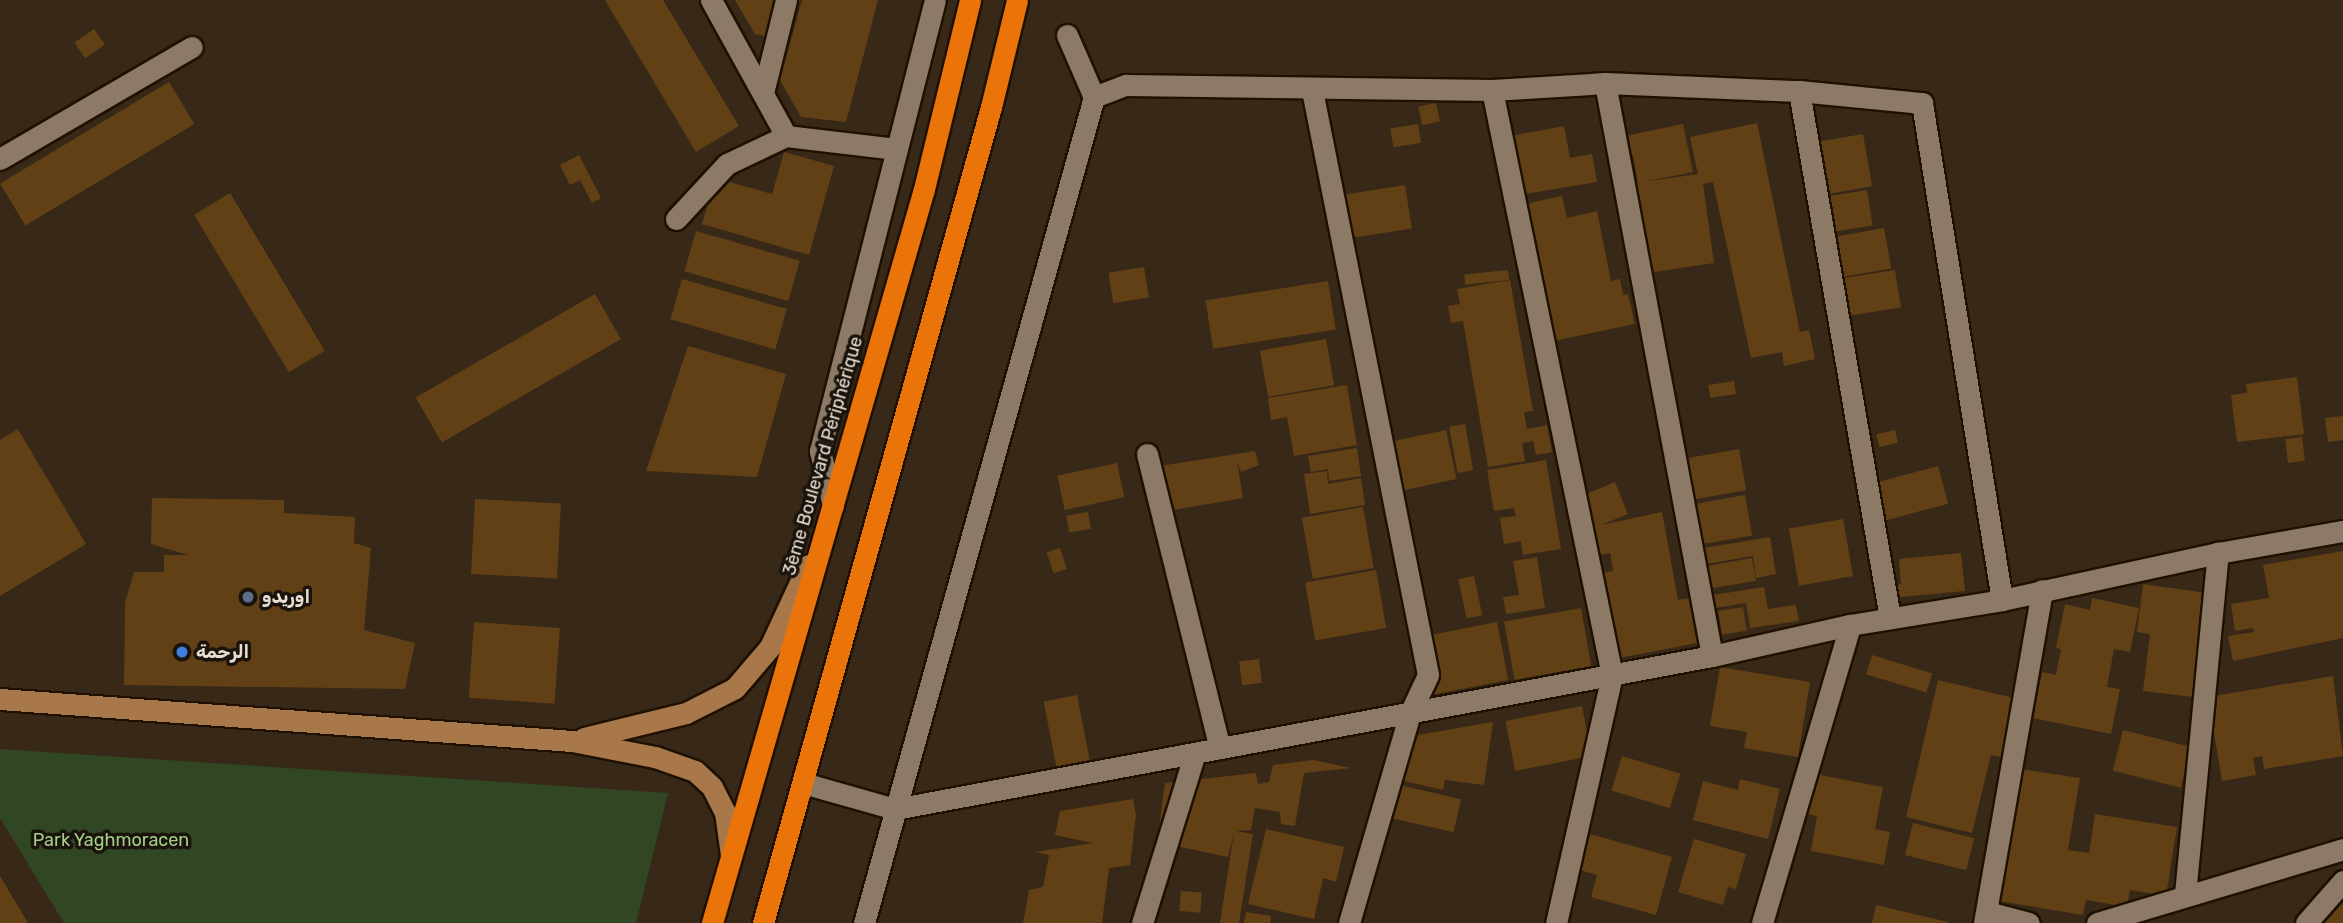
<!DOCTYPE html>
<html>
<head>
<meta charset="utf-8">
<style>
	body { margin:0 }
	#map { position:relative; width:2343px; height:923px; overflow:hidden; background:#382817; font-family:Rubik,"Noto Naskh Arabic",sans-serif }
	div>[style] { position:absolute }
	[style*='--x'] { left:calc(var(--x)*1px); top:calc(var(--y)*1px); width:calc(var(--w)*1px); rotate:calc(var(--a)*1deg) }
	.green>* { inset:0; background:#314622 }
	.building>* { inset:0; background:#624016; transform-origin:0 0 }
	.roads { filter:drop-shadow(2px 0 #1f1102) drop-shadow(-2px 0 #1f1102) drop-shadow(0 2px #1f1102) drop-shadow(0 -2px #1f1102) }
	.street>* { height:21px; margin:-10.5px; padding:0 10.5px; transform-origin:10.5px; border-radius:10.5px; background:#8c7a66 }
	.secondary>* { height:21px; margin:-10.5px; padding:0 10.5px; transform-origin:10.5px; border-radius:10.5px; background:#a8784a }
	.highway>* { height:21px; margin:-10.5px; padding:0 10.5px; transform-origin:10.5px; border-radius:10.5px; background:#ea740a }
	.dots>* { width:19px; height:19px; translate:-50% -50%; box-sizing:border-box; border:4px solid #1a130b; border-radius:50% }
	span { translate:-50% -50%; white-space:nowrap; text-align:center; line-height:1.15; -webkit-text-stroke:7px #1a130b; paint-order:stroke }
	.street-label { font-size:18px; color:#e8ded3 }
	.poi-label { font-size:18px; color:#e8ded3; font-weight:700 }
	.left { translate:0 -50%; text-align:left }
	.park-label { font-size:18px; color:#a3cd88 }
</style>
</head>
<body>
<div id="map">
	<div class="green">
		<div style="clip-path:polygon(0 749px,668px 793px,636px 923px,64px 923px,0 818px)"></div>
	</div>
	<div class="building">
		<div style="clip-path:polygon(605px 0,663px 0,739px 126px,696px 152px)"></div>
		<div style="clip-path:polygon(735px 0,780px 0,772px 38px,755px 34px)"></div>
		<div style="clip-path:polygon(802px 0,878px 0,846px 122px,801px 117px,780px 80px)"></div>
		<div style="left:94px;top:29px;width:19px;height:24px;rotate:55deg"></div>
		<div style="left:169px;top:82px;width:49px;height:197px;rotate:59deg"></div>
		<div style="left:1436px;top:103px;width:19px;height:18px;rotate:78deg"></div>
		<div style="clip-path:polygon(1757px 123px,1800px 332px,1809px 330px,1815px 359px,1784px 366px,1782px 352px,1751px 358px,1713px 182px,1703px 184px,1714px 263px,1641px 274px,1629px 184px,1638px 183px,1633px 155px,1624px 157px,1620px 137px,1683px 124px,1693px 172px,1643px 182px,1698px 174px,1690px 137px)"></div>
		<div style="left:1418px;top:124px;width:19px;height:28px;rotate:81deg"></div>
		<div style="clip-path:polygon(1564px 126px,1570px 158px,1592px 154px,1597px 182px,1519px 195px,1510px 136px)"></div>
		<div style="left:1863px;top:134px;width:53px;height:64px;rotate:80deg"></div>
		<div style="clip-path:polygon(784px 152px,834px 166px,809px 255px,702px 224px,715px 178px,772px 194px)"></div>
		<div style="clip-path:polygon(579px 155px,601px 198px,592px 203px,580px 180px,570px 185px,560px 165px)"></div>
		<div style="left:1405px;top:185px;width:44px;height:68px;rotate:81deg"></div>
		<div style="left:1867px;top:190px;width:36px;height:48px;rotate:81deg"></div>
		<div style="left:230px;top:193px;width:184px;height:42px;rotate:59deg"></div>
		<div style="clip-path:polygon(1562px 196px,1567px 218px,1597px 211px,1611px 281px,1620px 279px,1623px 295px,1628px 294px,1635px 324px,1553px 341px,1525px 204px)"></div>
		<div style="left:1884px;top:228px;width:41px;height:60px;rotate:80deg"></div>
		<div style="left:696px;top:231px;width:108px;height:42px;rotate:16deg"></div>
		<div style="left:1144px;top:267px;width:31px;height:36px;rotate:81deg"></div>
		<div style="left:1508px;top:270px;width:10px;height:44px;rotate:84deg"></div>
		<div style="left:1895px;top:270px;width:38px;height:72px;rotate:81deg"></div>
		<div style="left:682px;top:279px;width:109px;height:42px;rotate:16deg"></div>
		<div style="clip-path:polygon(1510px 280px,1533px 411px,1524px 412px,1527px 429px,1547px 425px,1552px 452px,1536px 455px,1533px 441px,1522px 443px,1525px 461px,1488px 467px,1463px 321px,1451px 323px,1448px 306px,1460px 304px,1457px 289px)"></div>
		<div style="left:1328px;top:281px;width:49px;height:124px;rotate:81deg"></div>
		<div style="left:595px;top:294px;width:52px;height:207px;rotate:60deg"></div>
		<div style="left:1326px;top:339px;width:47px;height:67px;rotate:80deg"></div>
		<div style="clip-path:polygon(688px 346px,786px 374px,757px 477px,646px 471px)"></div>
		<div style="clip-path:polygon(2297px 377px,2304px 434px,2237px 442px,2231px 395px,2247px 393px,2246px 384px)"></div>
		<div style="left:1734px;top:381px;width:13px;height:26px;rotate:81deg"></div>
		<div style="clip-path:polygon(1347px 385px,1357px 445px,1294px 456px,1287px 417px,1271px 420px,1268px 398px)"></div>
		<div style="clip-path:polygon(2343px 416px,2343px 440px,2328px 442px,2325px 418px)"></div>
		<div style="left:1465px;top:424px;width:47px;height:16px;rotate:80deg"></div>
		<div style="clip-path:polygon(18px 429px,86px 544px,0 596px,0 440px)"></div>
		<div style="left:1446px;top:430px;width:50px;height:65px;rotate:78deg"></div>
		<div style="left:1895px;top:430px;width:13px;height:19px;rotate:77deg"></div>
		<div style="left:2302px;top:437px;width:24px;height:17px;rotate:83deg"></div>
		<div style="clip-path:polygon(1357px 448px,1361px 476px,1329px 481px,1328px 469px,1311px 472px,1308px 456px)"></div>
		<div style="left:1739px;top:449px;width:42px;height:59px;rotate:80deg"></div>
		<div style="clip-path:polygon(1255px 451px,1259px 465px,1241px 472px,1237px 461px,1243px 498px,1168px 511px,1160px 466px)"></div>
		<div style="clip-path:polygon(1546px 460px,1561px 549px,1523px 555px,1521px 541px,1504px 544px,1500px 518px,1516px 516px,1514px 508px,1494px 511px,1487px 470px)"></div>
		<div style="left:1117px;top:463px;width:35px;height:61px;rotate:78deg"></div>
		<div style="left:1938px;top:466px;width:39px;height:78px;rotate:75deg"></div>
		<div style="clip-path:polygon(1327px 471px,1328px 484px,1361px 478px,1365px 505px,1310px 514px,1304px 474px)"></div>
		<div style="clip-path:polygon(1615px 482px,1628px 514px,1601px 525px,1662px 512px,1678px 600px,1690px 598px,1698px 643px,1613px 659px,1598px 574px,1613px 571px,1610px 553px,1590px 557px,1585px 528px,1594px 526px,1582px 496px)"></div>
		<div style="left:1745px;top:495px;width:41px;height:54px;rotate:80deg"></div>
		<div style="clip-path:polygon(152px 498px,284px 500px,284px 513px,355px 517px,354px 543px,371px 548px,364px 630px,415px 643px,405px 689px,124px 685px,125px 603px,134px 572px,164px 572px,164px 555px,188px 555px,151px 544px)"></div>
		<div style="left:475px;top:499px;width:86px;height:75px;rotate:3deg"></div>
		<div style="left:1363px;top:507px;width:62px;height:62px;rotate:80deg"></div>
		<div style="left:1088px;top:512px;width:17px;height:22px;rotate:80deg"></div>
		<div style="left:1843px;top:519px;width:58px;height:55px;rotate:80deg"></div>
		<div style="clip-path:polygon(1770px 537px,1776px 574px,1756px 578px,1753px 556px,1706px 564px,1704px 548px)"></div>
		<div style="left:1060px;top:548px;width:22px;height:14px;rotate:72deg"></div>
		<div style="clip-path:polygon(2343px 551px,2343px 638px,2233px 661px,2228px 636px,2254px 632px,2253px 628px,2235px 631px,2231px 604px,2269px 598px,2263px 565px)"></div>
		<div style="clip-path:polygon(1961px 553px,1965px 591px,1891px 598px,1890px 585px,1901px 584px,1899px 559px)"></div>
		<div style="clip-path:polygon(1537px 557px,1545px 608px,1506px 614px,1503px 597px,1519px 595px,1513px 561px)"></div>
		<div style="left:1752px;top:558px;width:23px;height:47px;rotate:80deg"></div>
		<div style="left:1376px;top:570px;width:59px;height:72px;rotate:80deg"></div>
		<div style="left:1474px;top:576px;width:40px;height:16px;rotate:78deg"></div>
		<div style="clip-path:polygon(2143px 584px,2207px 593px,2193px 697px,2143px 691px,2150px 634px,2137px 632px)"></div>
		<div style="clip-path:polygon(1764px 587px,1768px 609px,1796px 605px,1799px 621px,1750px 628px,1746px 603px,1715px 608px,1713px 595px)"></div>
		<div style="clip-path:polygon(2092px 598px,2139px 608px,2130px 652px,2114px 649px,2107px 687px,2120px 689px,2111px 734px,2033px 718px,2042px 672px,2056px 675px,2061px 649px,2056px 648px,2065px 604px,2090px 610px)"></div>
		<div style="left:1743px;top:607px;width:24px;height:25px;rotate:81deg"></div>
		<div style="left:1581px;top:608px;width:59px;height:78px;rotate:80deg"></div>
		<div style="left:474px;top:622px;width:86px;height:76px;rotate:4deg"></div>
		<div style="left:1497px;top:622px;width:59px;height:78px;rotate:79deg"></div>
		<div style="left:1872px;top:655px;width:63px;height:20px;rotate:17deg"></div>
		<div style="left:1259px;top:659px;width:24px;height:20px;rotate:83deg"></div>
		<div style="clip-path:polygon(1720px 667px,1810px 682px,1798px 757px,1744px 748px,1747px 732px,1710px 726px)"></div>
		<div style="clip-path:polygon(2333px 676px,2343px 756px,2264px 769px,2262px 756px,2253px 758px,2256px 775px,2222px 781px,2208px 697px)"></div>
		<div style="clip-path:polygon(1938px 680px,2014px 698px,2001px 757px,1991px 755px,1972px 833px,1906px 817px)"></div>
		<div style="left:1077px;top:695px;width:75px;height:34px;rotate:79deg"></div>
		<div style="left:1582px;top:706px;width:51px;height:78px;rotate:79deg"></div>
		<div style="clip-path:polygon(1493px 722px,1484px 785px,1445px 780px,1443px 790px,1391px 778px,1400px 738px)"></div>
		<div style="left:2123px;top:730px;width:70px;height:42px;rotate:14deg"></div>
		<div style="left:1622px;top:756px;width:61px;height:36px;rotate:17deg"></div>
		<div style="clip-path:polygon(1313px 760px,1351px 768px,1304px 773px,1295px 826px,1281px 824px,1280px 812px,1255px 808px,1251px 830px,1236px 831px,1253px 834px,1239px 923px,1220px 923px,1234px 832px,1228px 857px,1157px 842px,1165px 783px,1256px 773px,1258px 784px,1269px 782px,1273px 765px)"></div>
		<div style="clip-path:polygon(2014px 768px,2080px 778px,2068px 850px,2089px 853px,2095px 814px,2177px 827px,2166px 896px,2130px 890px,2127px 907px,2086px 900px,2083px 915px,1987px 899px)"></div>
		<div style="clip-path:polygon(1809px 773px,1883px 787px,1875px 829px,1890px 832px,1884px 865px,1811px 851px,1817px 816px,1802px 813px)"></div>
		<div style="clip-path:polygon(1740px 779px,1780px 789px,1768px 839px,1693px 820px,1703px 781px,1738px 790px)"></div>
		<div style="left:1391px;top:783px;width:72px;height:34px;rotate:13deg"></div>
		<div style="clip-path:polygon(1133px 799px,1136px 815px,1130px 865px,1109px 868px,1102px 923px,1023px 923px,1029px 890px,1043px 887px,1049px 855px,1035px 852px,1093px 843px,1055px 835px,1060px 811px)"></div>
		<div style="left:1913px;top:823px;width:63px;height:33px;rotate:14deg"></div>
		<div style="clip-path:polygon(1266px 829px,1344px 847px,1336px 882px,1323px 878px,1314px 919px,1248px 904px)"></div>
		<div style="clip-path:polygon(1590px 834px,1672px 857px,1656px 915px,1591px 897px,1597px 875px,1580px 870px)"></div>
		<div style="clip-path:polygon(1694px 839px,1746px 854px,1736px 889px,1728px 887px,1723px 905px,1678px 892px)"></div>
		<div style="clip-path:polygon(0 876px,28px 923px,0 923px)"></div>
		<div style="left:1181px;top:891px;width:21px;height:20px;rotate:5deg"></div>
		<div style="clip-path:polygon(2343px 899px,2343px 923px,2319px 923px)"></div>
		<div style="clip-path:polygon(1876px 905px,1948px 922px,1948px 923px,1872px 923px)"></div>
		<div style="clip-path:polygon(1246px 912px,1271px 916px,1270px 923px,1244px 923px)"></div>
	</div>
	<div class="roads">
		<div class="street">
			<div style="--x:711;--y:0;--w:155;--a:61.1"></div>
			<div style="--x:1067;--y:35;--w:68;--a:66.5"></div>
			<div style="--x:1605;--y:83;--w:583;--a:79.42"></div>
			<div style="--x:1312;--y:90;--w:596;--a:78.78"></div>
			<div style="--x:1428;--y:675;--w:42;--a:115.3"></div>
			<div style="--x:1410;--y:713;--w:219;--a:106.2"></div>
			<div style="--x:1492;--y:90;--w:597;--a:78.41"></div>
			<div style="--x:1612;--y:675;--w:254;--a:102.7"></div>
			<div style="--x:1799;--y:91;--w:535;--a:80.2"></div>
			<div style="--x:763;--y:93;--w:96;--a:-76.1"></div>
			<div style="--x:0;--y:159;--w:222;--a:-30.3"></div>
			<div style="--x:676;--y:219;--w:75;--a:-47.2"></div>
			<div style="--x:727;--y:164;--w:65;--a:-25.4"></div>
			<div style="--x:786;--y:136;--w:111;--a:6.7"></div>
			<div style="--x:1147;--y:454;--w:303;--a:76.1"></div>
			<div style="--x:833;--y:506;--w:57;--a:-103.3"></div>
			<div style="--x:820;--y:451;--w:465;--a:-75.7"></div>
			<div style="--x:803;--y:783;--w:96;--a:15.8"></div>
			<div style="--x:895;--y:809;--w:831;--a:-10.61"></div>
			<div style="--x:1712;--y:656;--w:141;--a:-12.7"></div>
			<div style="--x:1850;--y:625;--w:154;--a:-9.3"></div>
			<div style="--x:2002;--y:600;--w:221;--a:-12.3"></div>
			<div style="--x:2218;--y:553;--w:127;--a:-10"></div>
			<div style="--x:2185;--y:894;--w:343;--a:-84.5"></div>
			<div style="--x:1987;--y:912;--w:43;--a:14.7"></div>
			<div style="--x:864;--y:923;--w:857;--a:-74.44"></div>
			<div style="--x:1094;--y:97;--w:34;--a:-21"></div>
			<div style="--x:1126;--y:85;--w:366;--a:0.8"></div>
			<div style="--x:1492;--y:90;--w:113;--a:-3.5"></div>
			<div style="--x:1605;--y:83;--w:194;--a:2.4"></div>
			<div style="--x:1799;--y:91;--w:124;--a:5.6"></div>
			<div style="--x:1922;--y:103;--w:503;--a:80.86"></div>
			<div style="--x:1142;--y:923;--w:178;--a:-72.7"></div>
			<div style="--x:1762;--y:923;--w:311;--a:-73.5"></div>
			<div style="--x:1984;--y:923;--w:338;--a:-80.1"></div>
			<div style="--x:2097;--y:923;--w:257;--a:-16.7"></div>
			<div style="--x:2306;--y:923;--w:56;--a:-48.6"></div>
		</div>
		<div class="secondary">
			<div style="--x:0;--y:699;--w:574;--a:4.2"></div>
			<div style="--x:572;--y:741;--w:85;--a:10.9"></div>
			<div style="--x:655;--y:757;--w:42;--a:19.3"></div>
			<div style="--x:695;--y:771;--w:23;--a:43"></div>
			<div style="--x:712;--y:787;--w:28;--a:63"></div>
			<div style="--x:725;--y:812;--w:43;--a:82.1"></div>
			<div style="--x:584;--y:738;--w:105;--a:-13.8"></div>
			<div style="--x:686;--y:713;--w:55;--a:-27"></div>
			<div style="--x:735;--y:688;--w:54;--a:-49.5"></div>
			<div style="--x:770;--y:647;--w:90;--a:-65.1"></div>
		</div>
		<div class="highway">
			<div style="--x:712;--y:923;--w:764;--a:-73.89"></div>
			<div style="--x:924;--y:189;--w:195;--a:-76.3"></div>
			<div style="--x:763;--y:923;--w:847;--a:-74.39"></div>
			<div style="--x:991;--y:107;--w:110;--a:-76.3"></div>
		</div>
	</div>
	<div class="dots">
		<div style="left:248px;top:597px;background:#5c6f8a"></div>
		<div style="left:182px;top:652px;background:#3f7fe0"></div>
	</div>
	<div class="street-label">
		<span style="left:823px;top:456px;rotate:-74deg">3ème Boulevard Périphérique</span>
	</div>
	<div class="poi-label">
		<span class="left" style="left:262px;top:597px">اوريدو</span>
		<span class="left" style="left:196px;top:652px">الرحمة</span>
	</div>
	<div class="park-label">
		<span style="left:111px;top:840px">Park Yaghmoracen</span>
	</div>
</div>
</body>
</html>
